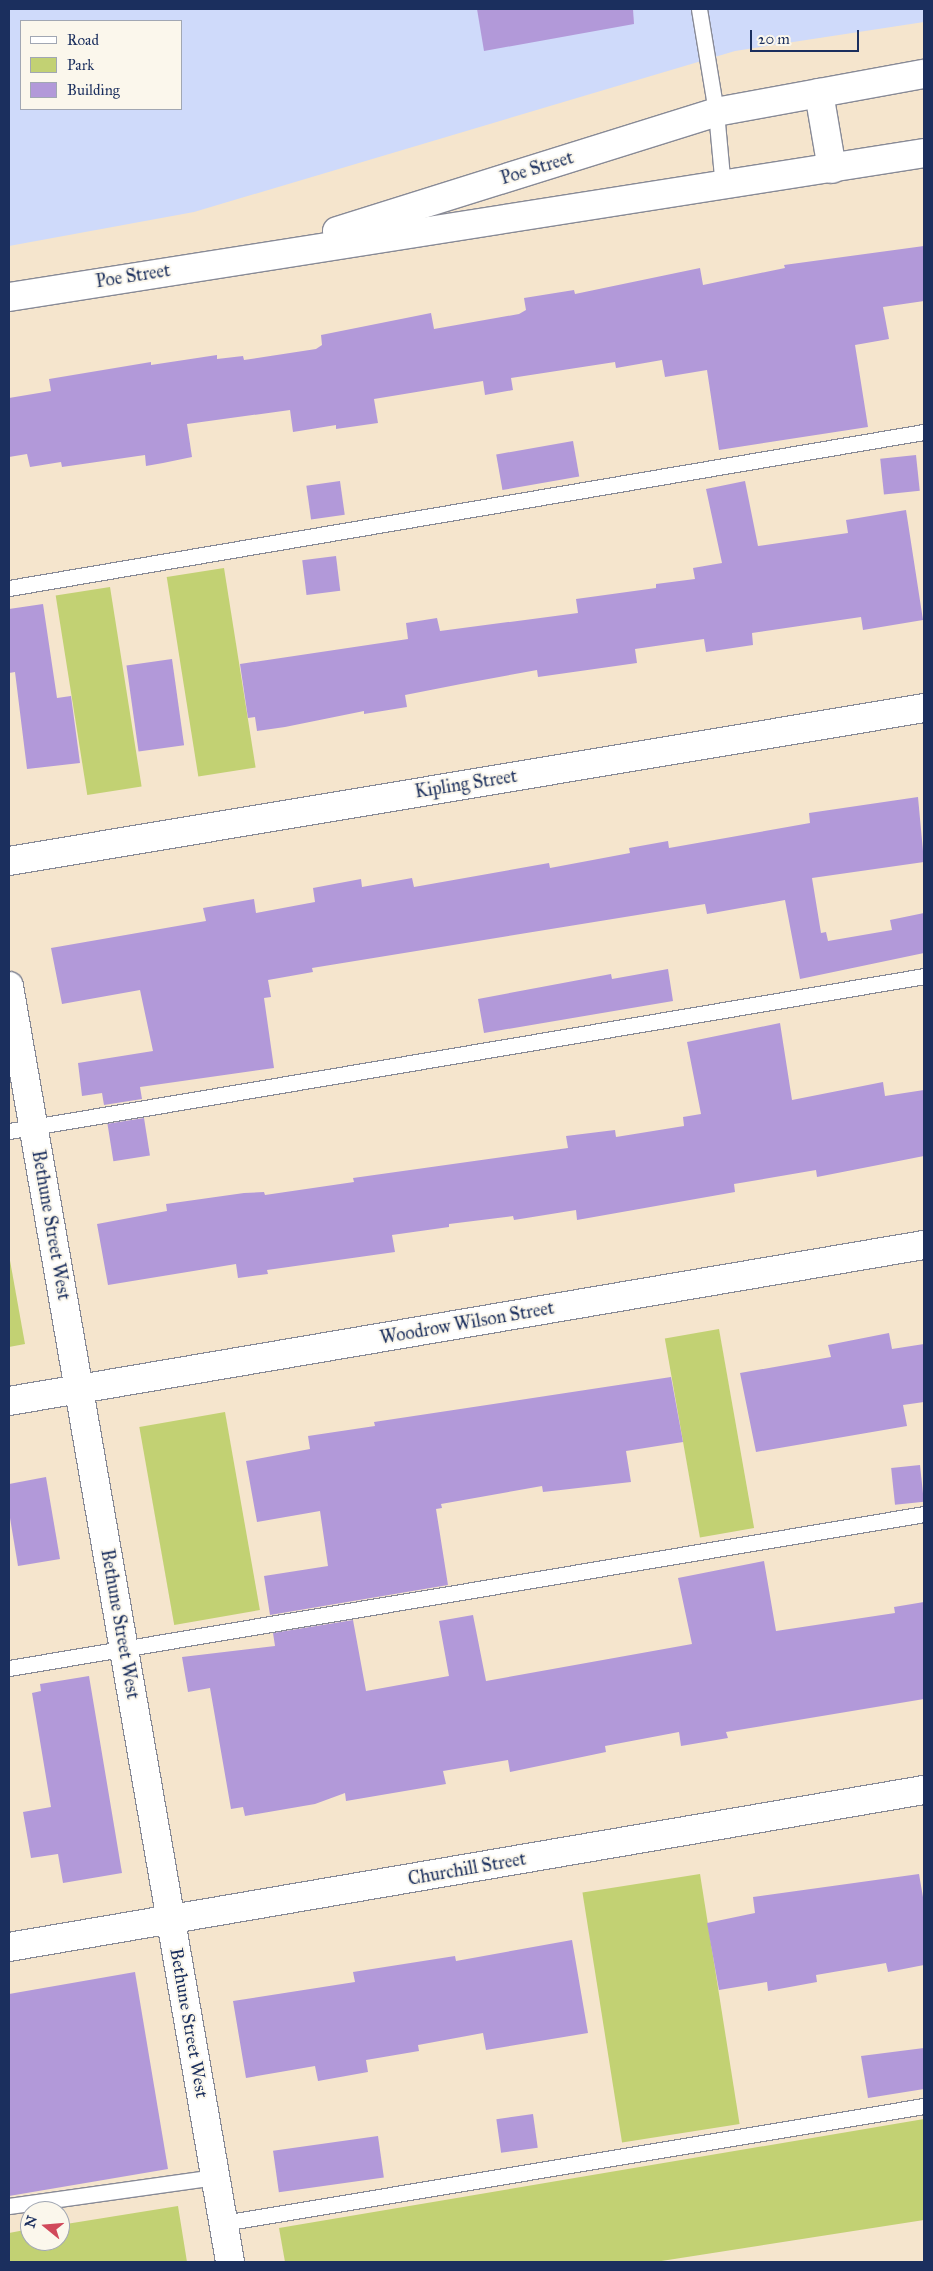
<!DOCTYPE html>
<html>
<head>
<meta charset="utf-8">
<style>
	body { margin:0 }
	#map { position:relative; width:933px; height:2271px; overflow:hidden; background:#f5e5cd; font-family:"IM FELL Great Primer",serif }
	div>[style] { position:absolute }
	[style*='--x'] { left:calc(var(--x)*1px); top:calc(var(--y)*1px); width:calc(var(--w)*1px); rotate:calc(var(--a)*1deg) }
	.built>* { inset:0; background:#cfdafa }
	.green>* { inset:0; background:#c2d173; transform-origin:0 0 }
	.building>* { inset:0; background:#b299d9; transform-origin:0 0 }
	.roads { filter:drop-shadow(1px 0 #888a96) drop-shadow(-1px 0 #888a96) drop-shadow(0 1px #888a96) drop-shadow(0 -1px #888a96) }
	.lane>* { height:15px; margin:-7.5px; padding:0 7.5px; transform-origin:7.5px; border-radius:7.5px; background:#fff }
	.street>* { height:28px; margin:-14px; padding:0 14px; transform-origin:14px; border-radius:14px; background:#fff }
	span { translate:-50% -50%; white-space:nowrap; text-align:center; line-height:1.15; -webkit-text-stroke:4px #fbf7ec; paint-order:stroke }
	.street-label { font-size:18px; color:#1b2f5e }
	.frame { position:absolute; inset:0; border:10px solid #1b2f5e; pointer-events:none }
	.legend { position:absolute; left:20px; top:20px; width:162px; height:90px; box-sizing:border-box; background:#fbf7ec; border:1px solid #a1a7b3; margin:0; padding:6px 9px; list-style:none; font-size:15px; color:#1b2f5e }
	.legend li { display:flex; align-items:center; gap:10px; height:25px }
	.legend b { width:25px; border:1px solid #a1a7b3 }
	.north { position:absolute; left:20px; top:2201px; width:50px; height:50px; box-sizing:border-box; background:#fbf7ec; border:1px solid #a1a7b3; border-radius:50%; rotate:287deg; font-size:14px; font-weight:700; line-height:20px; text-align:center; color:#1b2f5e }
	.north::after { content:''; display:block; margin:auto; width:18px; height:22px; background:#d1495b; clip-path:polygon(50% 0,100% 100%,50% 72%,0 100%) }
	.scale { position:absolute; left:750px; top:30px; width:109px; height:22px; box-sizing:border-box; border:2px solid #1b2f5e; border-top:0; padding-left:6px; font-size:15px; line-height:18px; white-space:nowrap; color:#1b2f5e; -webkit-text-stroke:4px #fbf7ec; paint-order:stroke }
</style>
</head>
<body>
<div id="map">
	<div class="built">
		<div style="clip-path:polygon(evenodd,9px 9px,924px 9px,924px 22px,735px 51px,194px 212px,9px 246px,9px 9px,21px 21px,181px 21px,181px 109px,21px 109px,21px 21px)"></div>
	</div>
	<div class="green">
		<div style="left:224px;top:568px;width:202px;height:58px;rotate:81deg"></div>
		<div style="left:110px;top:587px;width:202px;height:55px;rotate:81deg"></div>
		<div style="clip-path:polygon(9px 1255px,25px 1344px,9px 1347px)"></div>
		<div style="left:719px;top:1329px;width:202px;height:55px;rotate:80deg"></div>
		<div style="left:225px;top:1412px;width:201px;height:87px;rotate:80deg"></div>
		<div style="left:700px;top:1874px;width:253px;height:119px;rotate:81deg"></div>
		<div style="clip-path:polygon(924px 2119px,924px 2220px,655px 2262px,285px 2262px,279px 2228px)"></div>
		<div style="clip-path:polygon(178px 2206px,187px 2262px,9px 2262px,9px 2233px,30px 2229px,30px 2241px,60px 2241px,60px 2225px)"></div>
	</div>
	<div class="building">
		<div style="clip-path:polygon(477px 9px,633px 9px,634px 24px,484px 51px)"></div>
		<div style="clip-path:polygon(924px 246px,924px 301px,883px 307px,889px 339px,855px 345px,868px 427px,719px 450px,707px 370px,665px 377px,662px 360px,616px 368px,615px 362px,511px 378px,513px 390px,485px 395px,483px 381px,374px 399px,378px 423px,336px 429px,336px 425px,293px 432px,290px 410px,187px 424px,192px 457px,163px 463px,146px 466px,145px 455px,62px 467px,61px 462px,30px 467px,27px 454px,9px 457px,9px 398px,51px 391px,49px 379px,151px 362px,151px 365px,217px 355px,217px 359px,243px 356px,244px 360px,316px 349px,322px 345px,321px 335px,431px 313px,434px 329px,519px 314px,526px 310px,524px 298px,574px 290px,575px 294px,700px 268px,703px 285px,785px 268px,784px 265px)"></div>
		<div style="left:573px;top:441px;width:36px;height:78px;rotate:80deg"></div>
		<div style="left:916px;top:455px;width:36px;height:36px;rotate:84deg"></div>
		<div style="left:340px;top:481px;width:34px;height:34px;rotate:82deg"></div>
		<div style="clip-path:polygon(745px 481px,758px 546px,848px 533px,846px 520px,906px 510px,923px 620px,863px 630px,861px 617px,752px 633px,753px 645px,706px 652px,704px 639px,635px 649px,637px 663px,538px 677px,537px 670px,461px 684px,405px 695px,407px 707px,364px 714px,364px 711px,285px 727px,257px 731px,255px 717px,248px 718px,240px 664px,408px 639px,406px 623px,437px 618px,440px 631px,578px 613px,576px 599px,656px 588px,656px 584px,695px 579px,693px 568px,722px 563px,706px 489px)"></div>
		<div style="left:336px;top:556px;width:35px;height:34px;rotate:83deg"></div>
		<div style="clip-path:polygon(43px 604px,57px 698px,71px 696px,80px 763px,27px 769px,15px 672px,9px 673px,9px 609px)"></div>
		<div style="left:172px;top:659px;width:87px;height:46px;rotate:82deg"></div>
		<div style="clip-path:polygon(918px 797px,924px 862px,812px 878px,821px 933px,826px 932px,828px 941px,892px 930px,890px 920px,924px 913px,924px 953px,800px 979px,785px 900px,707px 914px,705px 904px,312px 968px,313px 972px,268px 980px,271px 997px,264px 998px,274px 1068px,140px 1087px,142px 1099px,104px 1105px,102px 1093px,82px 1096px,78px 1063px,153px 1051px,140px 990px,62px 1004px,51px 948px,206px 921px,203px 908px,254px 899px,256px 913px,315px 902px,313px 888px,361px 879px,362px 887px,412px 878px,414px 887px,549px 863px,550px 868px,630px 853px,629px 848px,668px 841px,669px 848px,810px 823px,809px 813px)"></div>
		<div style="clip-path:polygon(668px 969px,673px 1001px,484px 1033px,478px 999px,611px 974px,612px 979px)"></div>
		<div style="clip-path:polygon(780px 1023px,792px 1100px,883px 1082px,885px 1096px,924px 1090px,924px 1156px,817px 1177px,816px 1170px,734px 1184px,735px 1192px,577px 1220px,576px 1210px,514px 1220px,513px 1216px,449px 1224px,449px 1227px,392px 1235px,395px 1252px,267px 1270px,268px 1274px,238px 1278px,236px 1264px,108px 1285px,97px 1224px,167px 1211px,166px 1204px,244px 1193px,264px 1192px,265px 1195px,354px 1182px,353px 1178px,568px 1148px,566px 1136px,615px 1130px,616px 1137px,684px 1126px,683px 1117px,701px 1114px,687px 1042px)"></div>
		<div style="left:144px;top:1118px;width:38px;height:37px;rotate:81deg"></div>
		<div style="clip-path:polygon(889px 1333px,892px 1349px,924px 1344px,924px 1402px,903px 1405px,907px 1426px,756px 1452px,740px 1373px,831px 1357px,828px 1345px)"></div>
		<div style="clip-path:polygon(671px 1377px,683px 1442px,626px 1451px,631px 1482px,543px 1492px,542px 1486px,441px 1504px,442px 1508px,436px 1509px,448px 1585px,270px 1615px,264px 1576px,328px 1566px,320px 1511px,257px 1522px,246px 1461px,310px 1449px,308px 1436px,375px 1426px,374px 1422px)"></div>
		<div style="left:920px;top:1465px;width:37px;height:29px;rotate:84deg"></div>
		<div style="clip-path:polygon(46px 1477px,60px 1559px,18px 1566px,9px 1512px,9px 1484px)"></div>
		<div style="clip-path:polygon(764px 1561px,776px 1631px,895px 1613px,894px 1607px,924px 1602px,924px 1699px,726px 1732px,728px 1738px,681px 1746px,679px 1732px,605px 1746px,606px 1752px,510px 1772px,508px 1760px,443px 1771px,446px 1784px,346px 1801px,345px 1793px,315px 1804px,245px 1816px,243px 1807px,231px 1809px,210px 1688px,188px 1692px,182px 1657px,275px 1646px,273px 1633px,353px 1620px,366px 1691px,449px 1676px,439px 1621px,473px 1615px,486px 1681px,692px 1644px,678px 1578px)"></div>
		<div style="clip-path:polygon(89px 1676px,122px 1873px,63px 1883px,58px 1854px,31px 1858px,23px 1812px,51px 1807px,32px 1693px,41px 1691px,40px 1684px)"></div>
		<div style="clip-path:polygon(919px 1874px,924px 1903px,924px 1965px,888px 1972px,886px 1963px,816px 1975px,817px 1982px,768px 1991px,767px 1982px,719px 1990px,707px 1923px,755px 1913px,753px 1897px)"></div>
		<div style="clip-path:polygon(572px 1940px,588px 2033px,486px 2050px,483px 2033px,418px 2045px,419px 2051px,366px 2060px,368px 2072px,318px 2081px,315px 2066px,246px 2078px,233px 2001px,355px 1982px,353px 1972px,455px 1956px,456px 1961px)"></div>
		<div style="clip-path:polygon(135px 1972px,168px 2169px,9px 2196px,9px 1994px)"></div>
		<div style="clip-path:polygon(924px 2048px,924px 2089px,868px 2098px,861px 2056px)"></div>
		<div style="left:533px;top:2114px;width:34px;height:37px;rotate:82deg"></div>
		<div style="left:378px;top:2136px;width:42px;height:106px;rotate:82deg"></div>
	</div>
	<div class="roads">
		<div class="lane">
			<div style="--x:699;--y:9;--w:104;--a:80.6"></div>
			<div style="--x:716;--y:112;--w:75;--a:84.7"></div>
			<div style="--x:9;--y:588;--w:928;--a:-9.68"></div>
			<div style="--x:9;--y:1131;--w:928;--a:-9.61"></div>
			<div style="--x:9;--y:1668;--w:928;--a:-9.55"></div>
			<div style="--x:9;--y:2206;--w:208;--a:-8"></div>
			<div style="--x:223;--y:2223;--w:711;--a:-9.48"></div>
		</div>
		<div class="street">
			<div style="--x:819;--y:93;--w:77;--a:80.3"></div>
			<div style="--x:337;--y:231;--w:397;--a:-17.4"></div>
			<div style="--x:716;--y:112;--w:211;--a:-10.4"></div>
			<div style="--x:9;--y:297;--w:926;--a:-8.94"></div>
			<div style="--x:9;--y:861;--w:928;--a:-9.49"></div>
			<div style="--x:9;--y:986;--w:1295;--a:80.17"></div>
			<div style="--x:9;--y:1401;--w:928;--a:-9.68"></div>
			<div style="--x:9;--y:1947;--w:928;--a:-9.74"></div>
		</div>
	</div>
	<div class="street-label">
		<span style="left:537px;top:168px;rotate:-17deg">Poe Street</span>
		<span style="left:133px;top:276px;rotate:-9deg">Poe Street</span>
		<span style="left:466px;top:784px;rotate:-9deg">Kipling Street</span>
		<span style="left:51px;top:1225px;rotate:80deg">Bethune Street West</span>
		<span style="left:467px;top:1323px;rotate:-10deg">Woodrow Wilson Street</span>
		<span style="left:120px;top:1624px;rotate:80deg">Bethune Street West</span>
		<span style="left:467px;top:1869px;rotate:-10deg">Churchill Street</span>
		<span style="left:189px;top:2023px;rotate:80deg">Bethune Street West</span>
	</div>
	<div class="frame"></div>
	<ul class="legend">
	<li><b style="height:6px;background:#fff"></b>Road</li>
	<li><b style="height:14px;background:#c2d173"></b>Park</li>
	<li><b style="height:14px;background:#b299d9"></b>Building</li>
	</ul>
	<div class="north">N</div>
	<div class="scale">20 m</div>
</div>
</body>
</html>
